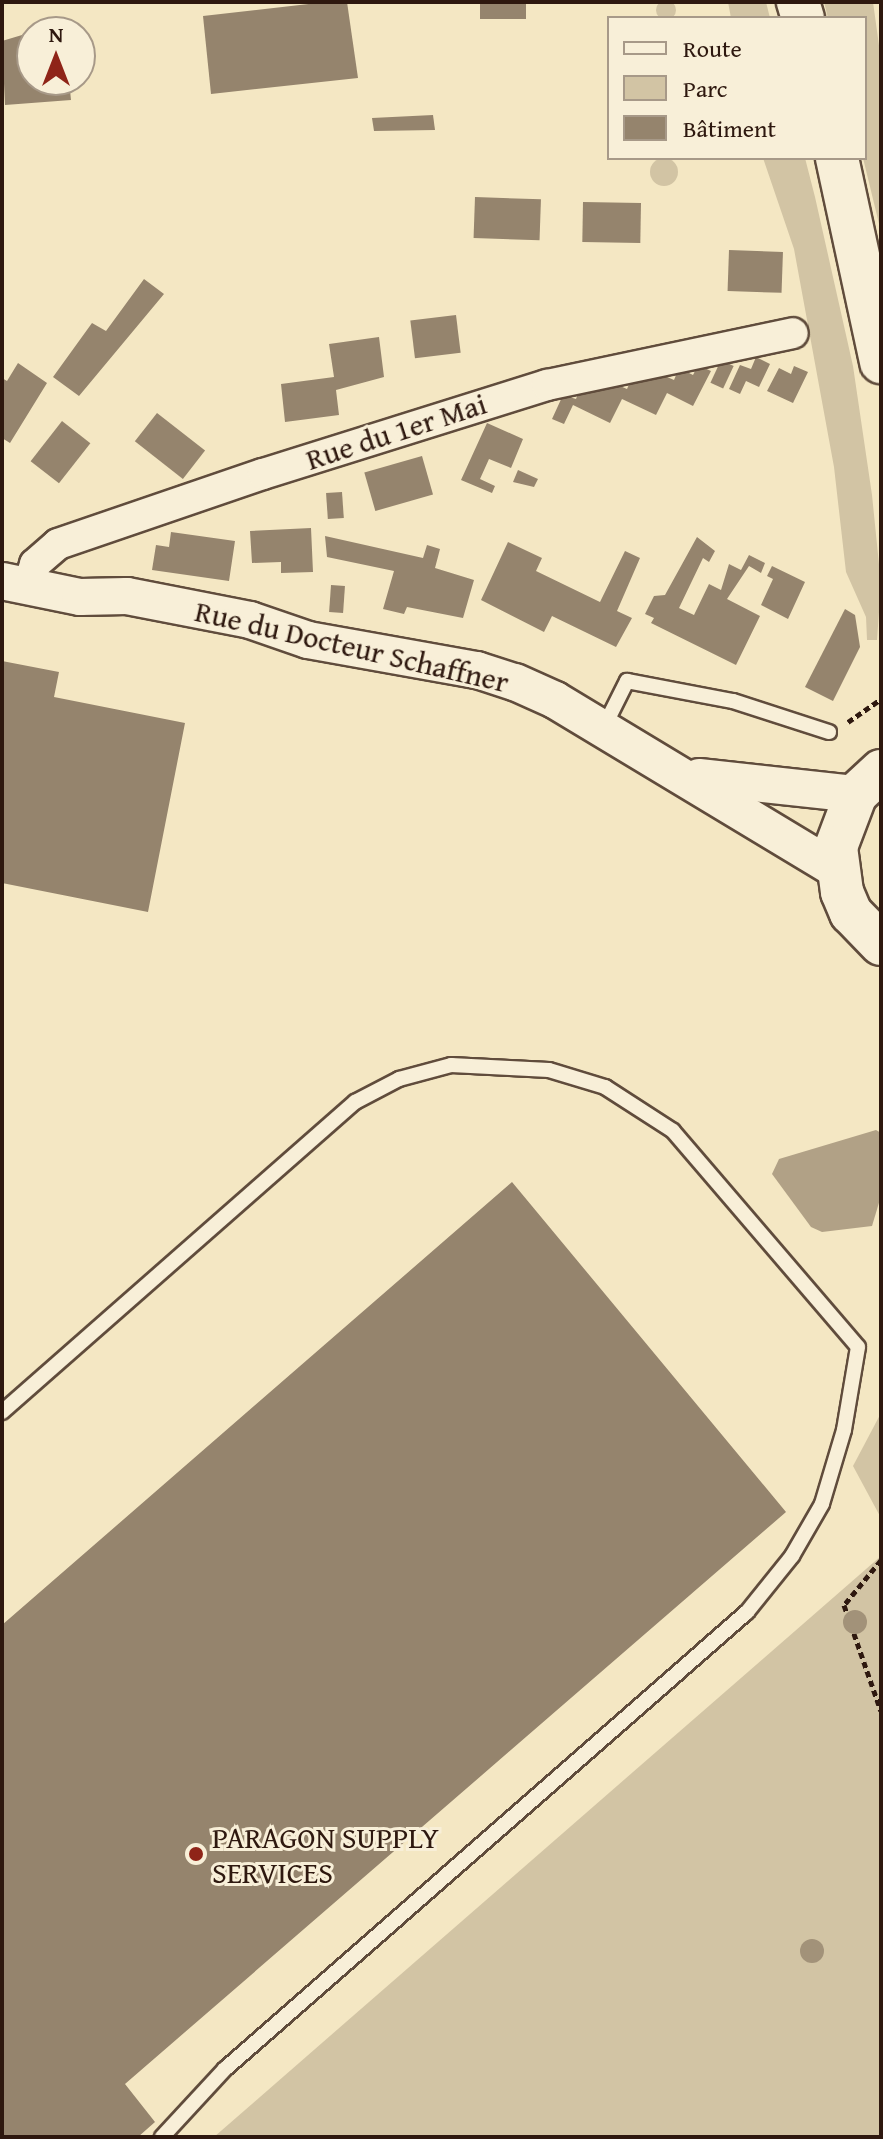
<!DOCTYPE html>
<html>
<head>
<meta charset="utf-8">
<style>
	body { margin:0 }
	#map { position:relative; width:883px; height:2139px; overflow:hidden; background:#f4e7c3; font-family:"Gentium Book Plus",serif }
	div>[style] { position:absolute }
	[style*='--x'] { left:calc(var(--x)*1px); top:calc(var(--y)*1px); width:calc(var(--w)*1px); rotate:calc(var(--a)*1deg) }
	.green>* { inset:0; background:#d2c4a4 }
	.round { border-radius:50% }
	.water>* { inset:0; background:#b1a186 }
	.building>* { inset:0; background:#95846d; transform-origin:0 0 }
	.path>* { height:5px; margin-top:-2.5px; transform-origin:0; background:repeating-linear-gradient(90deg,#2e180f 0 6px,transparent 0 10px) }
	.roads { filter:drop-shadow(2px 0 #604c3c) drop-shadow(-2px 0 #604c3c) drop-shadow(0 2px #604c3c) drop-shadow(0 -2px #604c3c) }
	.service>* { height:14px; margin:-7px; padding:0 7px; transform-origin:7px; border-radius:7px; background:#f8efd8 }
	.minor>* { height:30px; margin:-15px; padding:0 15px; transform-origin:15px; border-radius:15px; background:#f8efd8 }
	.tertiary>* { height:36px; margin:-18px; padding:0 18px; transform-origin:18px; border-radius:18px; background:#f8efd8 }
	.secondary>* { height:42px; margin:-21px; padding:0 21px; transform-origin:21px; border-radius:21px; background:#f8efd8 }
	.trees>* { width:24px; height:24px; margin:-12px; border-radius:50%; background:#a29279 }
	.dots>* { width:22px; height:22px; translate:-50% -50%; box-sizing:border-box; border:4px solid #f8efd8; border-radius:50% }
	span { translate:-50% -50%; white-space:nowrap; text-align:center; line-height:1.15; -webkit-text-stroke:6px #f8efd8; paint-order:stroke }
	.street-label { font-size:30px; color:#2e180f }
	.poi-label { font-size:30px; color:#2e180f }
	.left { translate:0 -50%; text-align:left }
	.frame { position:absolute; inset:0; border:4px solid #2e180f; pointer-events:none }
	.legend { position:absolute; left:607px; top:16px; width:260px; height:144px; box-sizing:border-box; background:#f8efd8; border:2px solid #a79988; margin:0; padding:10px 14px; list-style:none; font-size:24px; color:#2e180f }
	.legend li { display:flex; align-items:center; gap:16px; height:40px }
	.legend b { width:40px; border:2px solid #a79988 }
	.north { position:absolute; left:16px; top:16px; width:80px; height:80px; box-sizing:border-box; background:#f8efd8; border:2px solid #a79988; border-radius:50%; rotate:0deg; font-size:22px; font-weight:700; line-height:32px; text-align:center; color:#2e180f }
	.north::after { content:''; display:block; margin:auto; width:28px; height:36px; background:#8f2418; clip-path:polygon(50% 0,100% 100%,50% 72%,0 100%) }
</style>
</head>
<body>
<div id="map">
	<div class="green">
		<div class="round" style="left:656px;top:0;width:20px;height:20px"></div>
		<div style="clip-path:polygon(728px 2px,766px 2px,770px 18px,731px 18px)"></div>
		<div style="clip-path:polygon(824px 2px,873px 2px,881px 60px,881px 232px,863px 158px,865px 18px,828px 18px)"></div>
		<div style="clip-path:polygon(763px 158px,805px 158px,815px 197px,853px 366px,872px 495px,881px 584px,877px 640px,867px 640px,866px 617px,846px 572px,834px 467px,794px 249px)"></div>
		<div class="round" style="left:650px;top:158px;width:28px;height:28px"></div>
		<div style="clip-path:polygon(881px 1413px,881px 1518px,853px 1466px)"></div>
		<div style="clip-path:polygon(881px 1556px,881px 2137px,214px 2137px)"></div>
	</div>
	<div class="water">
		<div style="clip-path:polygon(876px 1130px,881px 1133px,881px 1196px,872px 1226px,822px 1232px,811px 1227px,772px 1174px,779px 1159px)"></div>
	</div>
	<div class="building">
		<div style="clip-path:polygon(326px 2px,347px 2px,358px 78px,211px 94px,203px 16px)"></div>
		<div style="left:480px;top:2px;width:46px;height:17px"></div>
		<div style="clip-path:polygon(32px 32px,32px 80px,69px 80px,71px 100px,5px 105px,2px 41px)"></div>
		<div style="clip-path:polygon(433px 115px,435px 130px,374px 131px,372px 118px)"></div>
		<div style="left:475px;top:197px;width:66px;height:41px;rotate:2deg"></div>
		<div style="left:583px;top:202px;width:58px;height:40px;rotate:1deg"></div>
		<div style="left:729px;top:250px;width:54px;height:41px;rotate:2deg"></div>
		<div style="clip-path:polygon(144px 279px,164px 294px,79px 396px,53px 377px,92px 323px,106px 331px)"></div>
		<div style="left:456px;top:315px;width:38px;height:46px;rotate:83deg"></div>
		<div style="clip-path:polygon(379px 337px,384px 377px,336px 390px,339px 415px,285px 422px,281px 384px,334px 377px,329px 344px)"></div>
		<div style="clip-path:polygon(756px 357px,770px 364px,759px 387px,746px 381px,740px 394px,729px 389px,740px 365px,751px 369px)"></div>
		<div style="left:721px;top:360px;width:14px;height:25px;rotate:25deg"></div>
		<div style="clip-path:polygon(18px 363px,47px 383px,10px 443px,2px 438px,2px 378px,7px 381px)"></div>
		<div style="clip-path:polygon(698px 365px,711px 371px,693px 406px,667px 393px,656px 415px,622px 399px,610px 423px,573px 405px,564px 424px,552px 419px,563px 395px,576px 399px,579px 391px,613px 383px,627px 389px,632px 378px,648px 381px,658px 373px,674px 380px,679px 368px,693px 375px)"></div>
		<div style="clip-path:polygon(794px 366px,808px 372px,793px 403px,767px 391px,779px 368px,791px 374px)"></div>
		<div style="left:157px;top:413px;width:61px;height:36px;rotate:38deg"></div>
		<div style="left:62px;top:421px;width:36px;height:51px;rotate:38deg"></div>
		<div style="clip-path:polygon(487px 423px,523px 439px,511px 468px,489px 459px,480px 479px,495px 486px,492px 493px,461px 480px)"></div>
		<div style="left:422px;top:456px;width:40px;height:60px;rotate:74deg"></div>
		<div style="clip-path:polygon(518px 470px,538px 479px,534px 487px,513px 482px)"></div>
		<div style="left:342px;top:492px;width:26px;height:16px;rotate:86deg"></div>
		<div style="clip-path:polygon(311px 528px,313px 572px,281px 573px,281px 562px,252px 563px,250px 531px)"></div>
		<div style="clip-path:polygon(171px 532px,235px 541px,229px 581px,152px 570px,156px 545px,169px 547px)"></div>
		<div style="clip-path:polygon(325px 536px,423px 558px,427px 545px,440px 549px,435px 568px,474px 580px,463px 618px,407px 607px,404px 614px,383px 609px,394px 571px,327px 557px)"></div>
		<div style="clip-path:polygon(697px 537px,715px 551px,709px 562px,703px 558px,679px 608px,694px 615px,709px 584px,721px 590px,729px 564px,741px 570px,749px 555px,765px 563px,761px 573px,749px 566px,727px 599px,760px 616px,736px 665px,651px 623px,654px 618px,645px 614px,654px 596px,665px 595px)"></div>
		<div style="clip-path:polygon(508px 542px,542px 558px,536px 571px,600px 602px,625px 551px,640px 558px,617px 611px,632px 618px,616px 647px,552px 616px,544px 632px,481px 600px)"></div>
		<div style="clip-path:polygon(772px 566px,805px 582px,788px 619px,761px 605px,773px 579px,767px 576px)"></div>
		<div style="left:331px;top:585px;width:14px;height:27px;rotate:4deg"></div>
		<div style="clip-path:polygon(845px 609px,855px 615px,860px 647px,833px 701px,805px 687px)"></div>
		<div style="clip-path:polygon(2px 661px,59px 672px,54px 697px,185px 723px,148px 912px,2px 883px)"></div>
		<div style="clip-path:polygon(512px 1182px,786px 1512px,125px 2084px,155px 2122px,138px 2137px,2px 2137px,2px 1625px)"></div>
	</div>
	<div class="path">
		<div style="--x:848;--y:722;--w:40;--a:-34.9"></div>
		<div style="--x:881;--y:1560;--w:58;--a:129.4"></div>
		<div style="--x:844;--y:1605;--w:112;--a:70.8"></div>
	</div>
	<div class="roads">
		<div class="service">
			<div style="--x:603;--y:729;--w:54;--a:-63.4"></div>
			<div style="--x:627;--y:681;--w:108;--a:10.7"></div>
			<div style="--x:733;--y:701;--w:101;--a:17.9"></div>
			<div style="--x:2;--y:1412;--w:470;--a:-41.3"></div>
			<div style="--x:355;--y:1102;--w:50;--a:-27.6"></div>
			<div style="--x:399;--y:1079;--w:54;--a:-15.1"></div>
			<div style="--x:451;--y:1065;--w:98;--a:2.9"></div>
			<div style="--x:549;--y:1070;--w:59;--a:16.9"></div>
			<div style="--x:605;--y:1087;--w:81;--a:32.9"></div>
			<div style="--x:673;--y:1131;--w:284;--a:49.4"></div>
			<div style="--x:858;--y:1347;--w:84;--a:99.6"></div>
			<div style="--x:844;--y:1430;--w:77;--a:106.6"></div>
			<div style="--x:822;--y:1504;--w:60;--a:120"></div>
			<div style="--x:792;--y:1556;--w:72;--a:128.8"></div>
			<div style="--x:747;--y:1612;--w:694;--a:138.8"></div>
			<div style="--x:225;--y:2069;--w:93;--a:132.8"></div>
		</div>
		<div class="minor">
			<div style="--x:28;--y:586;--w:23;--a:-72"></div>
			<div style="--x:35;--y:564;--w:30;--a:-41"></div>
			<div style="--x:58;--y:544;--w:217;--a:-18.9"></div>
			<div style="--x:263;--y:474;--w:298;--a:-17.4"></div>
			<div style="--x:547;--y:385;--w:251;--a:-11.9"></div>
		</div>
		<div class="tertiary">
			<div style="--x:2;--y:581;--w:80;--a:11.6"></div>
			<div style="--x:80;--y:597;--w:47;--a:-1.2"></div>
			<div style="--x:127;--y:596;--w:125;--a:11"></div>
			<div style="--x:250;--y:620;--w:61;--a:19"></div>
			<div style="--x:308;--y:640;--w:172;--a:10.1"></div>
			<div style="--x:477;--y:670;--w:40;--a:18"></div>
			<div style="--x:515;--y:682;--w:44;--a:24.2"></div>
			<div style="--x:555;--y:700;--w:329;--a:31.1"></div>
			<div style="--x:699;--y:777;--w:158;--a:6.2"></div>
		</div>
		<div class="secondary">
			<div style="--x:798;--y:2;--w:17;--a:73"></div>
			<div style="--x:837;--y:158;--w:209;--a:77.8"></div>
			<div style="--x:881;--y:771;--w:34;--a:137"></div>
			<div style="--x:856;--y:794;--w:57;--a:110.7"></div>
			<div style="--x:836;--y:847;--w:45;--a:82.4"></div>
			<div style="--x:842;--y:892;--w:23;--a:67"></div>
			<div style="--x:851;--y:913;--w:43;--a:45.9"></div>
		</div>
	</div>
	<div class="trees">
		<div style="left:855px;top:1622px"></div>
		<div style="left:812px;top:1951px"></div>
	</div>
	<div class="dots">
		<div style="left:196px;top:1854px;background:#8f2418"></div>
	</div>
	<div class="street-label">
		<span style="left:396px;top:431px;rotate:-18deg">Rue du 1er Mai</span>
		<span style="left:352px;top:646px;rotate:13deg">Rue du Docteur Schaffner</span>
	</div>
	<div class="poi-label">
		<span class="left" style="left:212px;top:1854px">PARAGON SUPPLY<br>SERVICES</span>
	</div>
	<div class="frame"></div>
	<ul class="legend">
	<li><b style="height:10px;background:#f8efd8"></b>Route</li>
	<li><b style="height:22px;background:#d2c4a4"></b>Parc</li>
	<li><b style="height:22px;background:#95846d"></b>Bâtiment</li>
	</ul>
	<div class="north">N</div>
</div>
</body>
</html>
